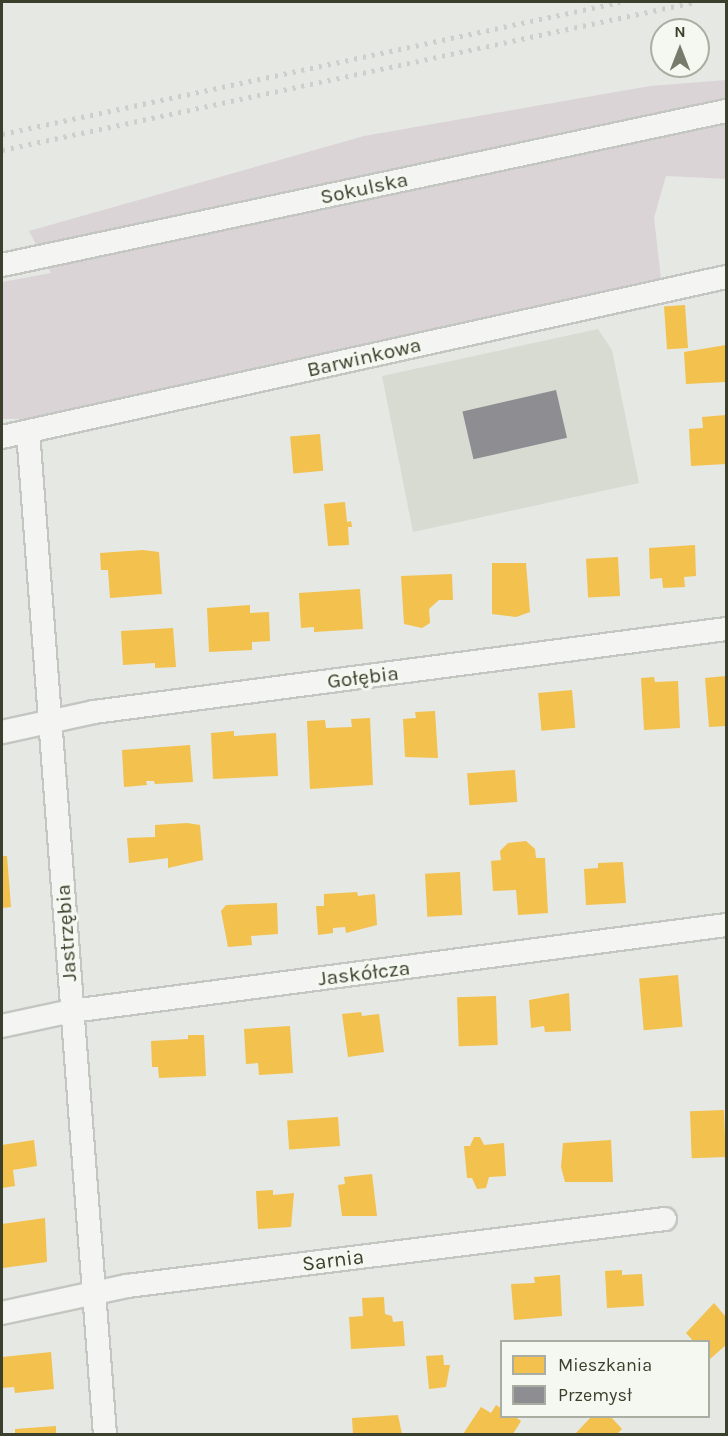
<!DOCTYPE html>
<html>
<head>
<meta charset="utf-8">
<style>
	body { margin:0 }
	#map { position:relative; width:728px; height:1436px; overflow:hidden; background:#e6e8e3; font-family:Karla,sans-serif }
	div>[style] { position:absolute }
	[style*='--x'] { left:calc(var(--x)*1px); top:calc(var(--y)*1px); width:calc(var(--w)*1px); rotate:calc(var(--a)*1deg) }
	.built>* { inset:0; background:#d7dbd2 }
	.green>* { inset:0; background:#dbd4d6 }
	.homes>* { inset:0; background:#f2c14e; transform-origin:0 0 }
	.industry>* { inset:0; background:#8d8d92; transform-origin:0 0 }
	.roads { filter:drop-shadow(2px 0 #c4c6c1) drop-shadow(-2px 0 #c4c6c1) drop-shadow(0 2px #c4c6c1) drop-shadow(0 -2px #c4c6c1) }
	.street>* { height:22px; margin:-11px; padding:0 11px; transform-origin:11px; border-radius:11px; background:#f4f5f2 }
	.rail>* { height:4.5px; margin-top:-2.25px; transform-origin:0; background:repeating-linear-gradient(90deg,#cecfcc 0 3px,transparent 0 9px) }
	span { translate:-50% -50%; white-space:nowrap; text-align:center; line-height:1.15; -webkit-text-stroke:6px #f5f7f1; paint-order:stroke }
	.street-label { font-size:21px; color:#3a402b }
	.frame { position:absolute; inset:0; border:3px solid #3a402b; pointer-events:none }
	.legend { position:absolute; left:500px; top:1340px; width:210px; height:78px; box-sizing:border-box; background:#f5f7f1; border:2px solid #aaaea2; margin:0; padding:8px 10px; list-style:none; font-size:18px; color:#3a402b }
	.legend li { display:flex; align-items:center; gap:12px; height:30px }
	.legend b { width:30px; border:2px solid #aaaea2 }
	.north { position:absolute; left:650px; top:18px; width:60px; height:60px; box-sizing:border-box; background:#f5f7f1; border:2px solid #aaaea2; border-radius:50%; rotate:0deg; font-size:16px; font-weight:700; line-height:24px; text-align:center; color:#3a402b }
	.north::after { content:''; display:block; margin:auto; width:21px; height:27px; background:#767b6b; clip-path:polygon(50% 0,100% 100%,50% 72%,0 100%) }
</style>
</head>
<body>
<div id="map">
	<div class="built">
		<div style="clip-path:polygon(598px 329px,612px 350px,639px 483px,413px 532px,382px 376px)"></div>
	</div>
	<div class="green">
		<div style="clip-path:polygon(726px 80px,726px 179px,666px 176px,654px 218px,661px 278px,36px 419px,2px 419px,2px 282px,51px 273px,29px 231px,364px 136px,650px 86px)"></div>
	</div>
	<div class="homes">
		<div style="left:685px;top:305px;width:43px;height:21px;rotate:86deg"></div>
		<div style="clip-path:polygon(726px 345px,726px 382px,686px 384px,684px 352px)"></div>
		<div style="clip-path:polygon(726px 415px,726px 464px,691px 466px,689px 429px,703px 428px,702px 417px)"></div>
		<div style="left:320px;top:434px;width:37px;height:30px;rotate:85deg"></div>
		<div style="clip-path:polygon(345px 502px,347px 522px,351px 521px,352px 527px,348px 527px,349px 545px,328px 546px,324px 504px)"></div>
		<div style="clip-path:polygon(695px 545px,696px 576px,684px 577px,685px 587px,663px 588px,662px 578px,650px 579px,649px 548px)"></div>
		<div style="clip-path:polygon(143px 550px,159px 552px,162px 594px,110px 598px,108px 570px,101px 570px,100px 553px)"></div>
		<div style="left:618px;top:557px;width:39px;height:32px;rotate:87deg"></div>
		<div style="clip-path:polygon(492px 563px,526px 563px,530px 612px,516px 617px,492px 614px)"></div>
		<div style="clip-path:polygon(452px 574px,453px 600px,439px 600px,429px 609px,430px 623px,422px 628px,404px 624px,401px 576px)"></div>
		<div style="clip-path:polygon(360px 589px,363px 629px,314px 632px,314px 627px,301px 628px,299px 593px)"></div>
		<div style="clip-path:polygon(250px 605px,250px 613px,269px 612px,270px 641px,252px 642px,252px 650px,209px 652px,207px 608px)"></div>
		<div style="clip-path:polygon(173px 628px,176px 667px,155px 668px,155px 663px,123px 665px,121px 631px)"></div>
		<div style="clip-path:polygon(726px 676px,726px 726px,709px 727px,705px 678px)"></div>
		<div style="clip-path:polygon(654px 677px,655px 682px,678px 681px,680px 728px,644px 730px,641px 678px)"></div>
		<div style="left:572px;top:690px;width:38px;height:34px;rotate:85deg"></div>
		<div style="clip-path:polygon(435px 711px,438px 758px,405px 757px,403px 719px,416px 718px,415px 712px)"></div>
		<div style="clip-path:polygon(370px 718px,373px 785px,310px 789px,307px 721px,325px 720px,326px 728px,352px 727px,351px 719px)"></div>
		<div style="clip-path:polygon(234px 731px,234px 736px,276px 733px,278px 776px,213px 779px,211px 733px)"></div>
		<div style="clip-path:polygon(190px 745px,193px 782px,155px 784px,154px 781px,146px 781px,147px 785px,124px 787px,122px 750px)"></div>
		<div style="left:515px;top:770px;width:32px;height:48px;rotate:86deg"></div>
		<div style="clip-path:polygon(187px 823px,200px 825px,203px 860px,168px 868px,168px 858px,129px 863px,127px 838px,155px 837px,155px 825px)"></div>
		<div style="clip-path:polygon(526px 841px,535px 849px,536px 858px,545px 858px,548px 913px,518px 915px,516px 890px,493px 891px,491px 861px,501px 860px,500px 851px,508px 843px)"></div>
		<div style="clip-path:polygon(2px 856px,7px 856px,11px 907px,2px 908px)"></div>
		<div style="clip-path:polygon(623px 862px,626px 903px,586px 905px,584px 869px,598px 868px,598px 863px)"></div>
		<div style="left:460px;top:872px;width:43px;height:35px;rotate:87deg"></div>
		<div style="clip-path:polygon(357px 892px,358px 896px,375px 894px,377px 925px,346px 933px,345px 927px,333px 928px,333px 933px,318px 935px,316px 906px,324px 906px,324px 894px)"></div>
		<div style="clip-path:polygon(277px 903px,278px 934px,251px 936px,252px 945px,228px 947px,221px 911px,226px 905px)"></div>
		<div style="left:678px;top:975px;width:52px;height:39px;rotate:85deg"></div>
		<div style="clip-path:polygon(569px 993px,571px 1031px,545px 1032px,544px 1026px,531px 1028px,529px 1000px)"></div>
		<div style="left:496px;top:996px;width:49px;height:39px;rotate:88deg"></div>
		<div style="clip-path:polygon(361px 1012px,362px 1016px,379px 1014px,384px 1052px,348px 1057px,342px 1014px)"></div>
		<div style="clip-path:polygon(290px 1026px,293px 1073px,259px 1075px,258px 1063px,246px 1064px,244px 1029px)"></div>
		<div style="clip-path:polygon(188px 1035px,204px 1035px,206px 1076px,159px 1078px,158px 1067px,152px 1067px,151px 1041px,188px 1039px)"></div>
		<div style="left:724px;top:1110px;width:47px;height:34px;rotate:88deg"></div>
		<div style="left:338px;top:1117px;width:29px;height:51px;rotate:86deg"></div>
		<div style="clip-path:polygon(474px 1137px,480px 1137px,484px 1145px,504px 1143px,506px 1176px,489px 1177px,486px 1188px,477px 1189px,472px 1178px,467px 1178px,464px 1146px,470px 1146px)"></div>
		<div style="clip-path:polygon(34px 1140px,37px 1166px,13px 1170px,15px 1186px,2px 1188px,2px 1145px)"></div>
		<div style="clip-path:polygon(611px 1140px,613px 1182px,565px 1182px,561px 1167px,563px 1143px)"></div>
		<div style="clip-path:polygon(372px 1174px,377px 1216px,342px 1216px,338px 1185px,345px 1184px,344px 1177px)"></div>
		<div style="clip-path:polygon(273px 1190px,273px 1195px,294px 1193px,291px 1227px,258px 1229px,256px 1191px)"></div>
		<div style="clip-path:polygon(45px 1218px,47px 1262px,3px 1268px,2px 1224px)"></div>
		<div style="clip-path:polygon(622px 1270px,622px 1275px,642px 1274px,644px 1306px,607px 1308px,605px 1271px)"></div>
		<div style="clip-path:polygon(560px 1275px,562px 1316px,514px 1320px,511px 1284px,535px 1283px,534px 1277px)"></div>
		<div style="clip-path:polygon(384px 1297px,385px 1314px,392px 1316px,393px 1322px,403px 1321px,405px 1346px,351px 1349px,349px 1317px,363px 1316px,362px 1298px)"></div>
		<div style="clip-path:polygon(714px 1303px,726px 1317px,726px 1345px,710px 1359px,708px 1342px,694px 1342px,686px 1333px)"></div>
		<div style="clip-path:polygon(51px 1352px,54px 1389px,15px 1393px,14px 1387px,2px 1388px,2px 1357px)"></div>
		<div style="clip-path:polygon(443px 1355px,444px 1365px,450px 1365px,446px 1387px,429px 1389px,426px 1356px)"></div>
		<div style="clip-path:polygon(496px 1405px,502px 1409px,502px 1416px,514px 1416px,521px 1421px,513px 1434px,463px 1434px,481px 1407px,491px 1413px)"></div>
		<div style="clip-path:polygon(398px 1415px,402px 1434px,353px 1434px,352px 1418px)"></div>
		<div style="clip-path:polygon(592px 1416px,610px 1416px,622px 1429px,617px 1434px,575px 1434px)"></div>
		<div style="clip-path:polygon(56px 1426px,56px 1434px,15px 1434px,15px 1429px)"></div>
	</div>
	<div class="industry">
		<div style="left:556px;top:390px;width:49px;height:96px;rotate:77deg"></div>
	</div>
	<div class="roads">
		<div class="street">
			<div style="--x:2;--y:265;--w:740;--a:-12.01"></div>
			<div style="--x:28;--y:432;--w:1005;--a:85.61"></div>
			<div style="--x:2;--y:437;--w:741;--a:-12.46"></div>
			<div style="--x:2;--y:732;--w:94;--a:-12.3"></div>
			<div style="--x:94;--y:712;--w:637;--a:-7.48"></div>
			<div style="--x:2;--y:1026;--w:72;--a:-12.1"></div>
			<div style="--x:72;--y:1011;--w:660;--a:-7.49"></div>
			<div style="--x:2;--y:1313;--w:128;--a:-12.2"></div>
			<div style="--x:127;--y:1286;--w:542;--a:-7.1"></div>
		</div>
	</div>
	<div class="rail">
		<div style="--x:2;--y:134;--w:632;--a:-12.06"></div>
		<div style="--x:2;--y:150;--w:708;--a:-12.07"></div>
	</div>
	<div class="street-label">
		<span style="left:364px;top:188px;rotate:-12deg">Sokulska</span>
		<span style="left:364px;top:357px;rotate:-13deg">Barwinkowa</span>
		<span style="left:363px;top:677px;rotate:-7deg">Gołębia</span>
		<span style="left:66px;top:933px;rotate:-94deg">Jastrzębia</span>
		<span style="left:364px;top:973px;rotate:-7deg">Jaskółcza</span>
		<span style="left:333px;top:1260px;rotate:-7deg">Sarnia</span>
	</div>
	<div class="frame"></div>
	<ul class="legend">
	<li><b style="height:16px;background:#f2c14e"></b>Mieszkania</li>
	<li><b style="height:16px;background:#8d8d92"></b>Przemysł</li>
	</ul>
	<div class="north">N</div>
</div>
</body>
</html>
